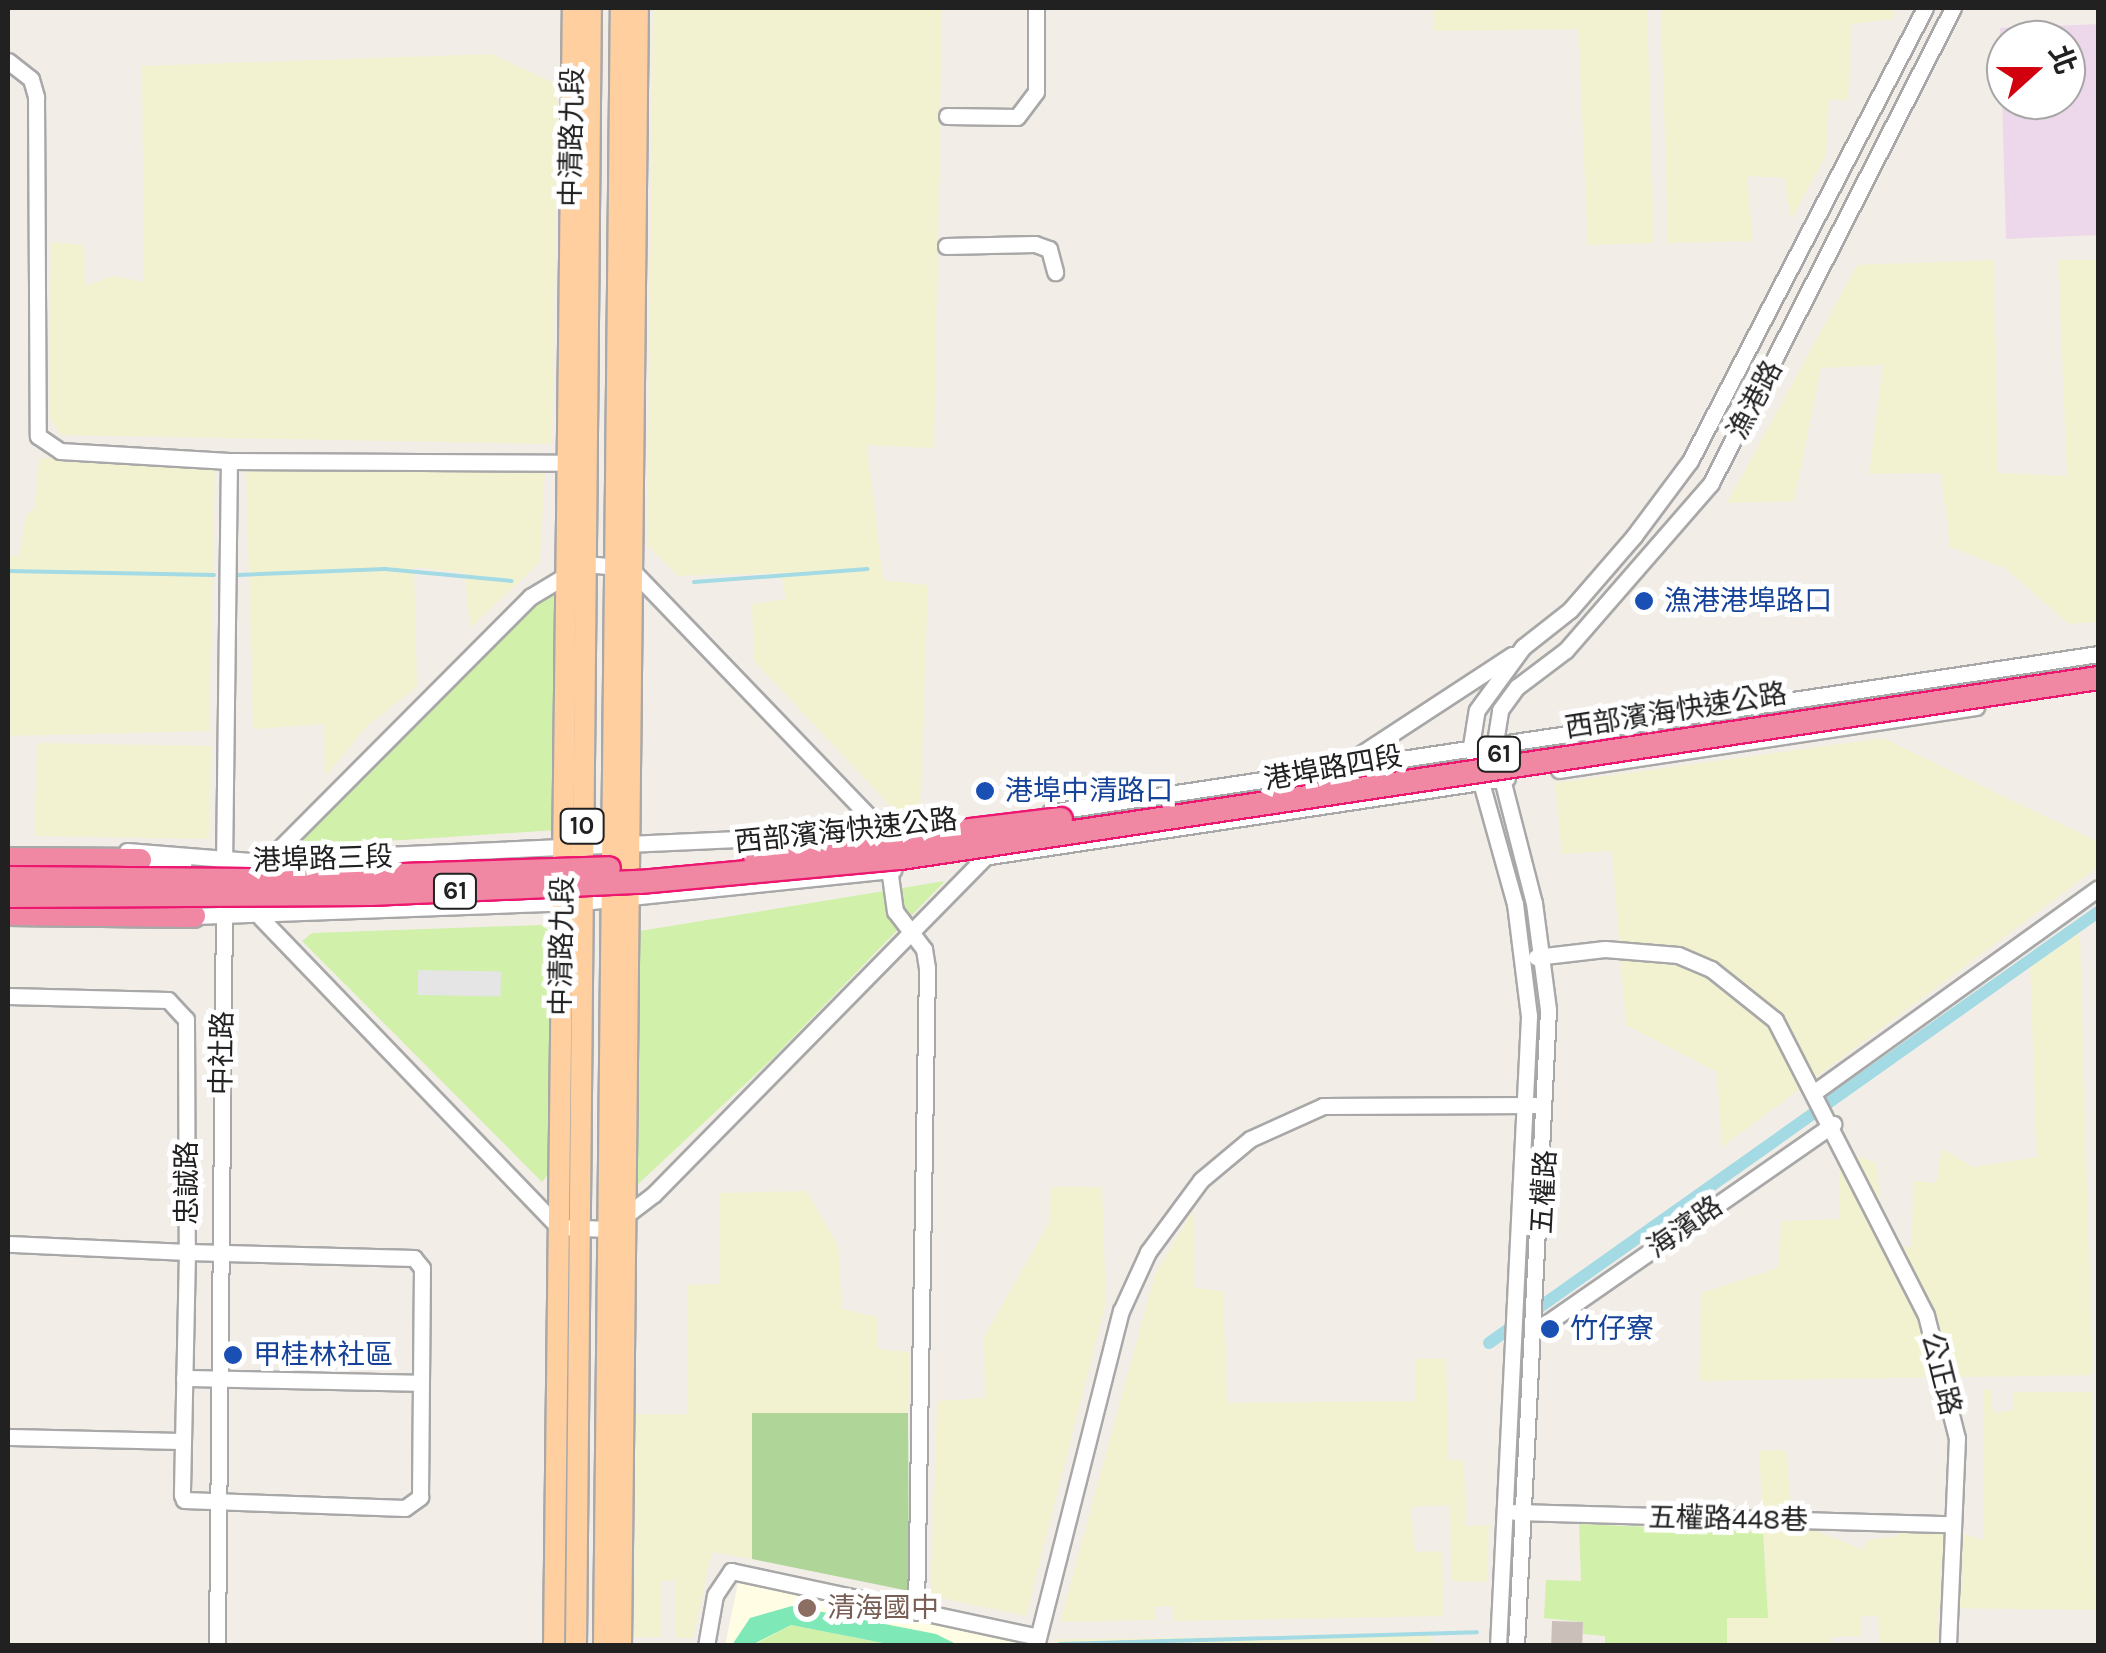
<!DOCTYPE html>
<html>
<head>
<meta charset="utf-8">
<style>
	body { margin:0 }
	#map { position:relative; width:2106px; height:1653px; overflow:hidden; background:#f2eee7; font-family:Karla,"Noto Sans TC",sans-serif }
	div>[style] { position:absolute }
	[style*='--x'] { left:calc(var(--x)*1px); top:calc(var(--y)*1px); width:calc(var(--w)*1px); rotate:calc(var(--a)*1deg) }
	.industrial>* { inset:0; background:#ecd8ea }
	.education>* { inset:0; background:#fffde3 }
	.farmland>* { inset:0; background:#f2f2d1; transform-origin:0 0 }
	.grass>* { inset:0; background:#d1f0a9 }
	.forest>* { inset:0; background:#afd598 }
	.pitch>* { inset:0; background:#7ee8b7 }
	.parking>* { inset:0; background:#e5e5e5; transform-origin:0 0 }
	.stream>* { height:4px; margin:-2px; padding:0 2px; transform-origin:2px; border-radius:2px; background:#a4dae4 }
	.canal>* { height:12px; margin:-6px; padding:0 6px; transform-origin:6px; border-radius:6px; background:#a4dae4 }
	.building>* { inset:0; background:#cbc0b9; transform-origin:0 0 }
	.roads { filter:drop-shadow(2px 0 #a8a8a8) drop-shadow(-2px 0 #a8a8a8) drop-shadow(0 2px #a8a8a8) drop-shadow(0 -2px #a8a8a8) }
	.minor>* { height:15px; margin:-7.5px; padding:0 7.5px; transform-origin:7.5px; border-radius:7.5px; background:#fff }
	.major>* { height:20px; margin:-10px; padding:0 10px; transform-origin:10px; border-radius:10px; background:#ffcf9f }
	.highway>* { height:22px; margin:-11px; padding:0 11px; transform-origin:11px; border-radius:11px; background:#f088a3 }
	.bridges { filter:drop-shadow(2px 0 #ed1770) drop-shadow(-2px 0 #ed1770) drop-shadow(0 2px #ed1770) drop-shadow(0 -2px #ed1770) }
	.highway-bridge>* { height:22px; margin:-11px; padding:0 11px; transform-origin:11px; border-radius:11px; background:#f088a3 }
	.dots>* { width:28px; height:28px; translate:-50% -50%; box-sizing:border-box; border:5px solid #fff; border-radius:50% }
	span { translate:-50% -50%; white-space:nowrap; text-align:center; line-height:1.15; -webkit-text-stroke:10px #fff; paint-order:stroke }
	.shield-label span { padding:2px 8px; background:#fff; border:2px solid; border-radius:8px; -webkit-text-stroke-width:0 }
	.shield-label { font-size:25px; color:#212121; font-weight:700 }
	.street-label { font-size:28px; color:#212121 }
	.transit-label { font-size:28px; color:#164399 }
	.left { translate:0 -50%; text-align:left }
	.education-label { font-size:28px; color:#785e54 }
	.frame { position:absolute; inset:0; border:10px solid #212121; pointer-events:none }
	.north { position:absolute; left:1986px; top:20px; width:100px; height:100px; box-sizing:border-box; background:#fff; border:2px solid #a6a6a6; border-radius:50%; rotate:69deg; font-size:28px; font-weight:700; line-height:40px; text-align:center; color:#212121 }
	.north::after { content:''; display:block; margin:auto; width:35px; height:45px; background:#d2000f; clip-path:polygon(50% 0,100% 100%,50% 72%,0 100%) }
</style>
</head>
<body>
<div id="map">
	<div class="industrial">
		<div style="clip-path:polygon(evenodd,2098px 24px,2098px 235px,2006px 239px,2000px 28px,2098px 24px,2006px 40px,2066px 40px,2066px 100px,2006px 100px,2006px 40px)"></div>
	</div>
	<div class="education">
		<div style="clip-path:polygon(739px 1578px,1022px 1639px,1020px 1646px,725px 1646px)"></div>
	</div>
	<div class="farmland">
		<div style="clip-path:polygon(653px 8px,942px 8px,934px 448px,867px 445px,883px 580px,928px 585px,920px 805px,899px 815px,754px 661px,752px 604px,786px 599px,781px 573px,678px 576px,647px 545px)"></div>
		<div style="clip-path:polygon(1434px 8px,1647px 8px,1654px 243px,1588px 245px,1578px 29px,1434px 31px)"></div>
		<div style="clip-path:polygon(1661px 8px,1894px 8px,1893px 19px,1851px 24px,1848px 101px,1829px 99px,1826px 155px,1791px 220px,1784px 178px,1747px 176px,1753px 241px,1668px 243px)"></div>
		<div style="clip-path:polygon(492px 54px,558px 85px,552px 444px,61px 435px,49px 417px,51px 242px,84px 245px,85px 286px,113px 276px,144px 282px,142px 66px)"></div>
		<div style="clip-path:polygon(1993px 260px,1998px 473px,2067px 476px,2058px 260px,2098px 260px,2098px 622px,2069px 624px,2005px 568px,1950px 547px,1941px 473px,1869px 474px,1883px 365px,1821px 368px,1794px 501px,1727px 503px,1857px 265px)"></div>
		<div style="clip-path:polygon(39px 458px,192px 462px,215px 471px,209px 731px,8px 736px,8px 555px,19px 556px,26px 515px,35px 508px)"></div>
		<div style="clip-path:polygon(246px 467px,545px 469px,540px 562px,470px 628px,465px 573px,414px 567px,417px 687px,368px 725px,325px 777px,324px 724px,253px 729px)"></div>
		<div style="clip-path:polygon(1883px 738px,2098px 842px,2098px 867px,1722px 1147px,1717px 1072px,1626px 1025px,1612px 851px,1562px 854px,1555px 783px)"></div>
		<div style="left:211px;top:746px;width:93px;height:174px;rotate:91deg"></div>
		<div style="clip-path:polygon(2080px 933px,2092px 1375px,1700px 1381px,1701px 1293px,1778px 1268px,1782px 1221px,1840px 1219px,1839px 1149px,1876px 1163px,1885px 1246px,1912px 1247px,1913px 1181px,1936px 1183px,1942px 1149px,1973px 1167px,2037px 1157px,2030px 966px)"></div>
		<div style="clip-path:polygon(1051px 1187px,1102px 1187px,1106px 1302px,1026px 1616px,931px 1596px,937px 1401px,985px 1398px,984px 1337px,1049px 1223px)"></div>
		<div style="clip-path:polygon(806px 1191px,838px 1245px,842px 1309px,877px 1317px,877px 1349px,910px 1352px,908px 1413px,752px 1413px,752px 1559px,712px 1552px,693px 1638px,675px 1638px,675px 1580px,662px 1581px,661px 1637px,634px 1637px,636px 1414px,688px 1414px,687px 1285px,720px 1284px,719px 1193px)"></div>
		<div style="clip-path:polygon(1194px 1209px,1193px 1288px,1223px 1291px,1227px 1403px,1416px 1401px,1415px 1359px,1446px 1358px,1448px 1460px,1464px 1460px,1466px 1526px,1489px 1525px,1487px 1582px,1451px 1581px,1450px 1505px,1411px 1507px,1415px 1552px,1442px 1551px,1444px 1616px,1174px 1621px,1174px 1606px,1154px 1607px,1156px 1620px,1060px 1622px,1155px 1274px)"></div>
		<div style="clip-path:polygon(1983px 1389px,1991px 1390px,1993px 1413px,2013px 1410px,2013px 1392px,2091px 1392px,2095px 1610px,1938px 1608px,1938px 1646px,1879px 1645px,1878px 1616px,1861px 1616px,1862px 1636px,1832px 1637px,1832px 1645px,1727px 1645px,1727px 1618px,1768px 1618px,1759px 1451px,1786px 1450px,1792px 1517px,1813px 1517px,1819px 1532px,1863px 1550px,1868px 1540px,1897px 1536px,1902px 1514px,1983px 1540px)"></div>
		<div style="clip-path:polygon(1431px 1635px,1432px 1645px,1055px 1645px,1057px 1639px)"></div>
	</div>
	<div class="grass">
		<div style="clip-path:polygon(558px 581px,557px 830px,294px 847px)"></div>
		<div style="clip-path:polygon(945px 881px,773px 1058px,636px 1186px,640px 931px)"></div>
		<div style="clip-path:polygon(541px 925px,553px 933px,549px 1173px,542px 1182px,302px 941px,312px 933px)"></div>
		<div style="clip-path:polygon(1579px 1524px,1763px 1532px,1768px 1618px,1727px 1618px,1727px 1645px,1605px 1645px,1605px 1636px,1583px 1634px,1583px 1622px,1544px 1618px,1546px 1580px,1581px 1581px)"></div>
		<div style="clip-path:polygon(791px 1625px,893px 1645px,752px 1646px)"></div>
	</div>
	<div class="forest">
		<div style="clip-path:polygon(752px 1413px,908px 1413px,909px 1591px,752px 1559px)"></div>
	</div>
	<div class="pitch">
		<div style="clip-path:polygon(792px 1606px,936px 1634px,958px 1645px,893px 1645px,791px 1625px,752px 1645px,732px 1645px,750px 1618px)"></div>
	</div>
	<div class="parking">
		<div style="left:418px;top:970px;width:83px;height:25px;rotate:1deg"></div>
	</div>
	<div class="stream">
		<div style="--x:8;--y:571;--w:206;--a:1.1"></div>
		<div style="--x:238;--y:575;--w:147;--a:-2.3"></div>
		<div style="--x:385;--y:569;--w:127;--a:5.4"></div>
		<div style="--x:694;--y:582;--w:174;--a:-4.3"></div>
		<div style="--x:1060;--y:1644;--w:417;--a:-1.6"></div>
	</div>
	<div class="canal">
		<div style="--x:1489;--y:1343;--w:746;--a:-35.29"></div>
	</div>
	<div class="building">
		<div style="left:1552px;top:1621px;width:31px;height:25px;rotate:2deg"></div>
	</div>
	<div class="roads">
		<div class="minor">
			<div style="--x:8;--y:61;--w:29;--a:38"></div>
			<div style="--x:31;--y:79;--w:19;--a:74"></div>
			<div style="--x:36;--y:97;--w:339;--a:89.7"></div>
			<div style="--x:38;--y:436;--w:27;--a:34"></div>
			<div style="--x:60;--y:451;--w:169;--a:3.4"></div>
			<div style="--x:229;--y:461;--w:340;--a:0.3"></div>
			<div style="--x:947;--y:116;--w:70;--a:0.8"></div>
			<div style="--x:1017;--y:117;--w:31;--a:-53"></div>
			<div style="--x:1036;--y:92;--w:84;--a:-90"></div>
			<div style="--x:946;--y:246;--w:89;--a:-1.3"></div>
			<div style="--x:1035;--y:244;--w:15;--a:20"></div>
			<div style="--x:1049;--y:249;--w:24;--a:75"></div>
			<div style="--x:1494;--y:749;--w:39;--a:-81"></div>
			<div style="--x:1500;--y:710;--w:29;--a:-54"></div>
			<div style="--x:1517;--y:687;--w:61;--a:-37.1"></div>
			<div style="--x:1566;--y:650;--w:221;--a:-49"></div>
			<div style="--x:1711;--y:483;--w:533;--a:-63"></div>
			<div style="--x:1347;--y:763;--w:197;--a:-33.2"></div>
			<div style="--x:1559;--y:770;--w:422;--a:-8.6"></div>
			<div style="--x:1500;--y:771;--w:136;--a:75.6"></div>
			<div style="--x:1534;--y:903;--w:108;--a:82.5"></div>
			<div style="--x:1548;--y:1010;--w:637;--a:92.88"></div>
			<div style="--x:1050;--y:812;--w:1060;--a:-8.57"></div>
			<div style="--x:127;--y:851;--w:124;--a:4.6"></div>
			<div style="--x:251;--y:861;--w:598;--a:-2.59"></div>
			<div style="--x:976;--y:858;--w:537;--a:-8.57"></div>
			<div style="--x:267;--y:861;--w:373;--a:-45.1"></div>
			<div style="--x:530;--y:597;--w:64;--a:-31"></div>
			<div style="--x:585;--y:564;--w:45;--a:5.1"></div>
			<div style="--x:630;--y:568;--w:366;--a:46.1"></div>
			<div style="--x:884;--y:832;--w:80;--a:82.1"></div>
			<div style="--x:895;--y:911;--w:48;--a:52.7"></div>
			<div style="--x:924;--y:949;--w:19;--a:81"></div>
			<div style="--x:927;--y:968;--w:644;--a:90.98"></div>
			<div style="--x:224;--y:867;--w:406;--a:-89.3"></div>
			<div style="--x:132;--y:870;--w:52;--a:-7.7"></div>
			<div style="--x:194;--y:916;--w:388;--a:-2.1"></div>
			<div style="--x:582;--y:902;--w:313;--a:-5.9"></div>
			<div style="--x:261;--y:918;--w:429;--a:46.1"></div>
			<div style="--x:558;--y:1227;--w:50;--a:2.3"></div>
			<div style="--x:608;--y:1229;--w:58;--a:-37.3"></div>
			<div style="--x:654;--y:1194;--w:474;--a:-45.5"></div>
			<div style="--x:1536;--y:957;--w:69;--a:-6.6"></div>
			<div style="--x:1605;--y:949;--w:73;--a:4.7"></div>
			<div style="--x:1678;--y:955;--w:36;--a:23"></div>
			<div style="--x:1711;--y:969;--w:82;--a:38.6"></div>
			<div style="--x:1775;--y:1020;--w:331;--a:62.9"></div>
			<div style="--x:1926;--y:1315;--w:127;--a:75.9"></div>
			<div style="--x:1957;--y:1438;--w:208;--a:92.5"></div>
			<div style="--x:8;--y:996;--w:160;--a:1.4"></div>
			<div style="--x:168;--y:1000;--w:26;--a:47"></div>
			<div style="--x:186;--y:1019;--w:233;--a:89.8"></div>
			<div style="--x:187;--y:1252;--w:243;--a:91.2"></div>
			<div style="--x:182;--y:1495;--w:5;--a:68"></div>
			<div style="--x:184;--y:1500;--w:221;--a:2.1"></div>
			<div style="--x:405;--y:1508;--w:19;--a:-36"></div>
			<div style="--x:420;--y:1497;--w:229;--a:-89.5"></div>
			<div style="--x:422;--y:1268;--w:13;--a:-129"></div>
			<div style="--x:414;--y:1258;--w:227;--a:-178.5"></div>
			<div style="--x:187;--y:1252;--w:179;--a:-177.4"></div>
			<div style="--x:1816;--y:1091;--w:347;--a:-35.7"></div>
			<div style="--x:1537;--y:1330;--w:361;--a:-34.8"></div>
			<div style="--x:184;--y:1378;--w:237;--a:1.2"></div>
			<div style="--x:8;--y:1437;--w:175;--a:1.3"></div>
			<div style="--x:1515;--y:1512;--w:436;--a:1.6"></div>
			<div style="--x:217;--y:1646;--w:736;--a:-89.46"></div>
			<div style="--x:706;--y:1646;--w:52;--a:-80"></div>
			<div style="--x:715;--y:1595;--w:29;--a:-56"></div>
			<div style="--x:731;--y:1571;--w:314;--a:12.1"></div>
			<div style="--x:1036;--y:1646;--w:346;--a:-75.8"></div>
			<div style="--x:1121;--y:1311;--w:65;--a:-65.4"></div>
			<div style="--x:1148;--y:1252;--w:89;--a:-53.6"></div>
			<div style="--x:1201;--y:1180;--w:64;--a:-39.9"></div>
			<div style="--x:1250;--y:1139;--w:80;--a:-24.3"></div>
			<div style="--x:1323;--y:1106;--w:212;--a:-0.3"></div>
			<div style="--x:1498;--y:1646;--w:631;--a:-87.18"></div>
			<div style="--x:1529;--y:1016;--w:113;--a:-97.1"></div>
			<div style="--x:1515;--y:904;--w:164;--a:-105.6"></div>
			<div style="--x:1471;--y:746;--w:36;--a:-81"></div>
			<div style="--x:1477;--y:710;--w:78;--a:-53.9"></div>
			<div style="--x:1523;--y:647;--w:60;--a:-38.2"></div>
			<div style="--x:1570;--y:610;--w:98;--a:-49.1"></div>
			<div style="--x:1634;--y:536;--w:94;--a:-53.3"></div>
			<div style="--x:1690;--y:461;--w:510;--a:-62.58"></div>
		</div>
		<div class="major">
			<div style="--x:554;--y:1646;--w:1638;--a:-89.34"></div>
			<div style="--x:576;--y:1646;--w:1638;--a:-89.48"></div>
			<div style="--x:604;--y:1646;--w:1638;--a:-89.41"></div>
			<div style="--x:621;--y:1646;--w:1638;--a:-89.41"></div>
		</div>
		<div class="highway">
			<div style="--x:8;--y:859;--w:132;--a:0.4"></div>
			<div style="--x:8;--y:914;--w:186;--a:0.6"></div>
		</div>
	</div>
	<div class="bridges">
		<div class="highway-bridge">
			<div style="--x:755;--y:856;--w:308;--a:-6.9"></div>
			<div style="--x:8;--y:878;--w:243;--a:0.5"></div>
			<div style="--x:251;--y:880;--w:358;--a:-1.9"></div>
			<div style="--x:8;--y:896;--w:363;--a:-0.3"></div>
			<div style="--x:371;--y:894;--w:269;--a:-2.6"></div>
			<div style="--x:640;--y:882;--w:262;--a:-5.3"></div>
			<div style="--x:901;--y:858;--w:1210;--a:-8.55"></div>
		</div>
	</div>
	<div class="dots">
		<div style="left:1644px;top:601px;background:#1a4fb4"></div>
		<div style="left:985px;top:791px;background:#1a4fb4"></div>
		<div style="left:1550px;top:1329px;background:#1a4fb4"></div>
		<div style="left:233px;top:1355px;background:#1a4fb4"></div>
		<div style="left:807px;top:1608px;background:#8d6e63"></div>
	</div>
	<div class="shield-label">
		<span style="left:1499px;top:754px">61</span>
		<span style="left:582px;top:826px">10</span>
		<span style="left:455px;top:891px">61</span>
	</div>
	<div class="street-label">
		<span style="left:572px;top:137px;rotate:-89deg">中清路九段</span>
		<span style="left:1755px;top:400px;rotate:-62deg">漁港路</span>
		<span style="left:1676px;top:711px;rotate:-9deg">西部濱海快速公路</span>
		<span style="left:1333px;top:768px;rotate:-10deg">港埠路四段</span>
		<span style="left:846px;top:831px;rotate:-6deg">西部濱海快速公路</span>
		<span style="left:323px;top:859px;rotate:-2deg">港埠路三段</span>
		<span style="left:562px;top:946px;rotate:-89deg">中清路九段</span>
		<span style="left:222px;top:1053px;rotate:-89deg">中社路</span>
		<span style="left:187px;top:1183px;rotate:-90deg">忠誠路</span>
		<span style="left:1544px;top:1192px;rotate:-87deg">五權路</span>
		<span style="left:1685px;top:1227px;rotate:-35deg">海濱路</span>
		<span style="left:1941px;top:1374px;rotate:76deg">公正路</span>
		<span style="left:1728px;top:1519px;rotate:1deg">五權路448巷</span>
	</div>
	<div class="transit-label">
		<span class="left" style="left:1664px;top:601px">漁港港埠路口</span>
		<span class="left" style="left:1005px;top:791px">港埠中清路口</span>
		<span class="left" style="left:1570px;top:1329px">竹仔寮</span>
		<span class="left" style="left:253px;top:1355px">甲桂林社區</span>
	</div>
	<div class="education-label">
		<span class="left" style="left:827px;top:1608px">清海國中</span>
	</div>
	<div class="frame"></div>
	<div class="north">北</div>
</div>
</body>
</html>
